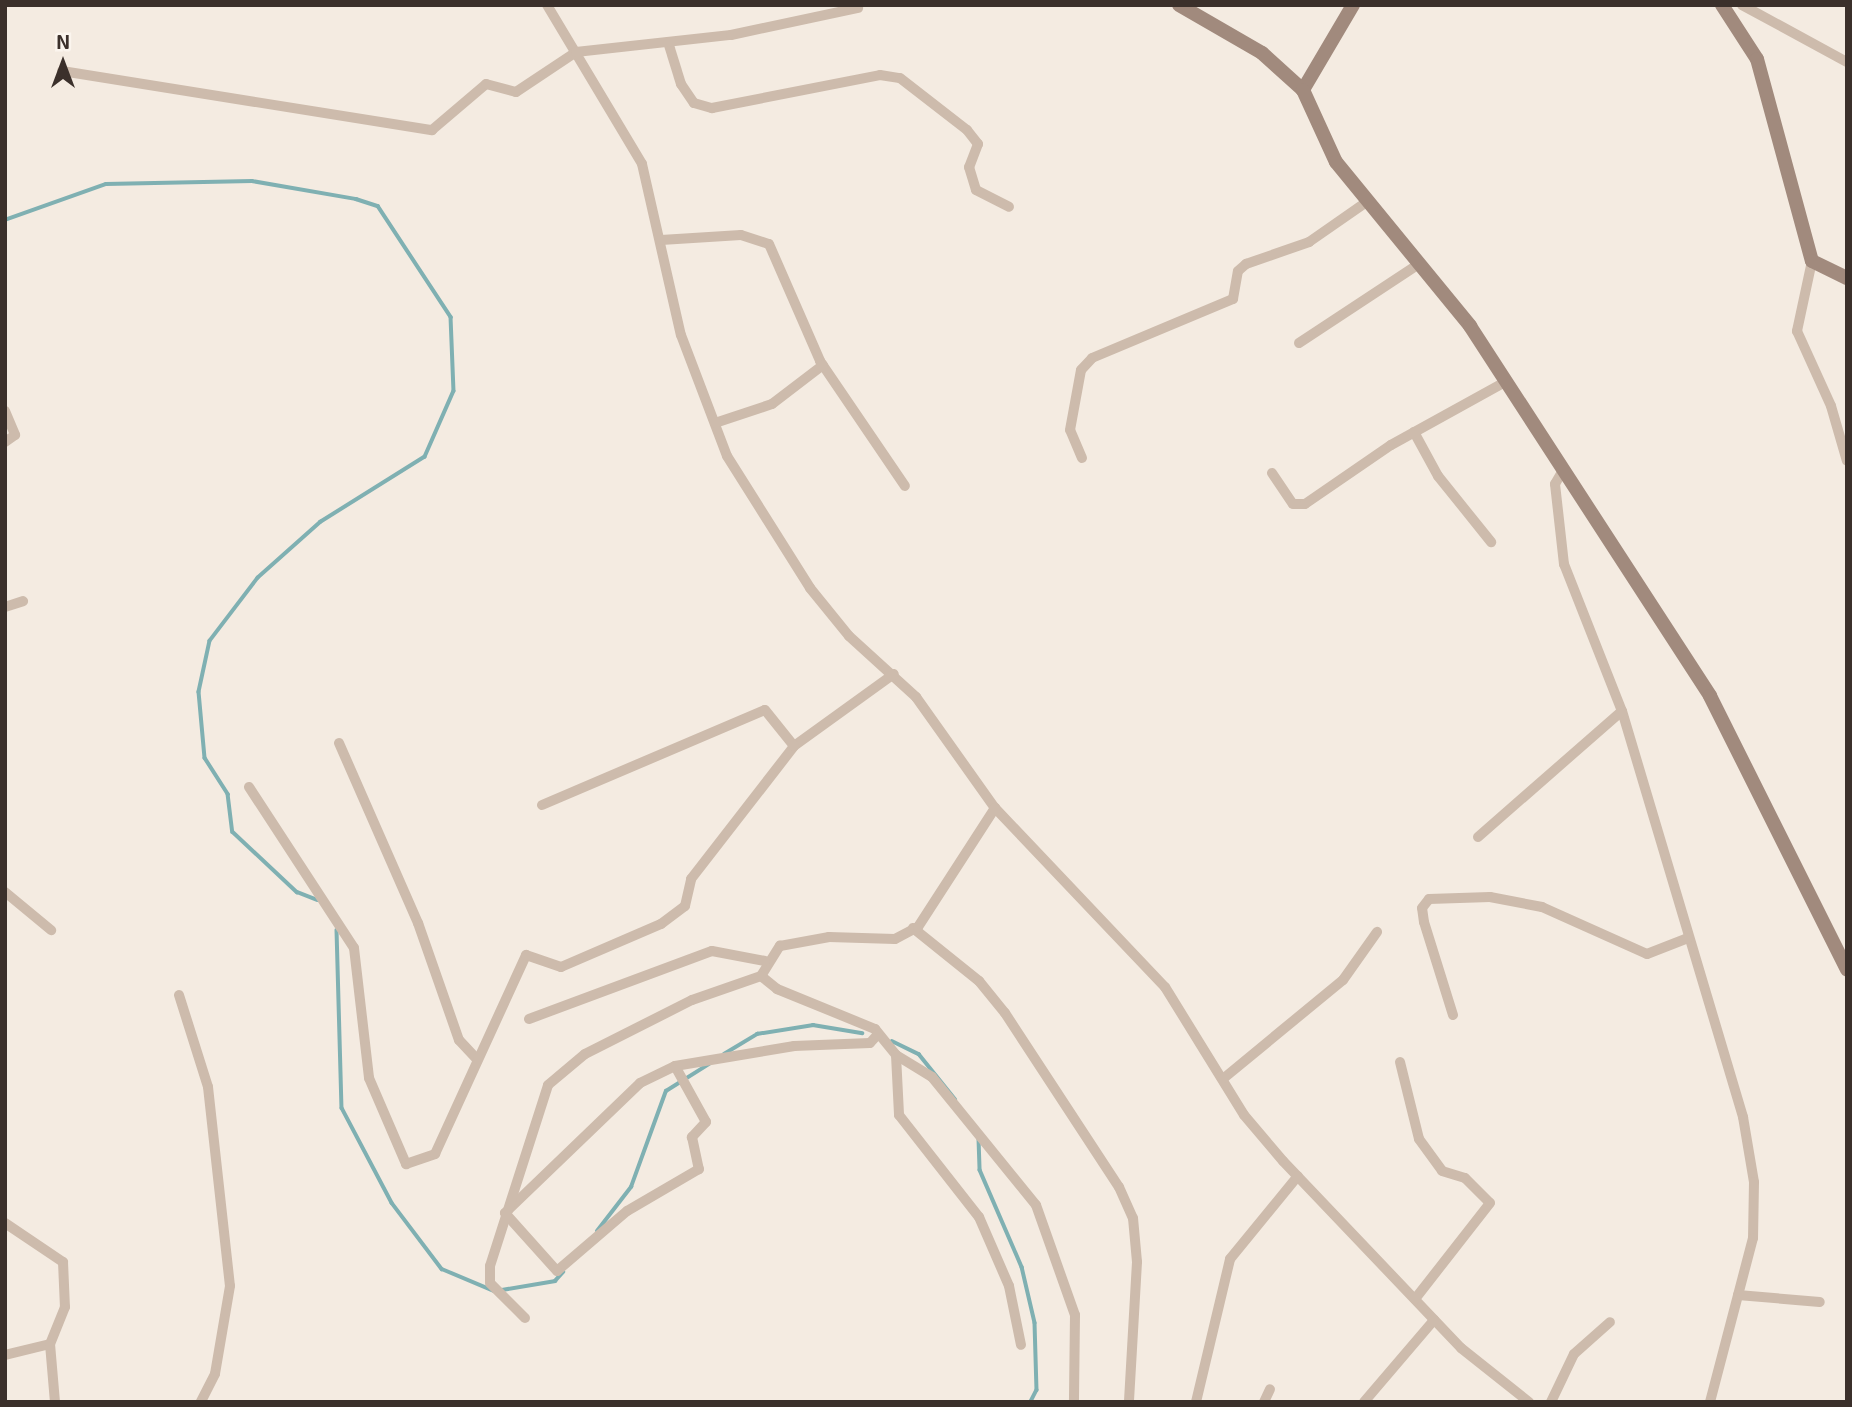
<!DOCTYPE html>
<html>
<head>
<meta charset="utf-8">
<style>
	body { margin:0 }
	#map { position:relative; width:1852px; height:1407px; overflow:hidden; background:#f4ebe1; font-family:"Exo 2",sans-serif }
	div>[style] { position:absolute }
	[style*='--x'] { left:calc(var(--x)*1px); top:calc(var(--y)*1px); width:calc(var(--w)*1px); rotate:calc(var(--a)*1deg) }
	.stream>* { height:3.5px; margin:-1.75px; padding:0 1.75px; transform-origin:1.75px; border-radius:1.75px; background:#7fb0b2 }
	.street>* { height:10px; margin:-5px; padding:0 5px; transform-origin:5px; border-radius:5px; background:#cdbbac }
	.secondary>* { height:14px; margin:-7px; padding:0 7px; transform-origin:7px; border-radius:7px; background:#a18a7d }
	span { translate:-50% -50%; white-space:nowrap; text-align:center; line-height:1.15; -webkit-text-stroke:7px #fbf5ee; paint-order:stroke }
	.frame { position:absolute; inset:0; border:7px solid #3b302b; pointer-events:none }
	.north { position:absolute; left:28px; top:28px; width:70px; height:70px; -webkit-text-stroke:5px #fbf5ee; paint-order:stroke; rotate:0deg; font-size:19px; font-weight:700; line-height:28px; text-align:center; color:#3b302b }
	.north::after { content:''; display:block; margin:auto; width:24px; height:32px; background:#3b302b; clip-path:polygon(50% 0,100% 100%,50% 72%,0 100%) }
</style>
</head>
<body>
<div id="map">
	<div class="stream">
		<div style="--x:5;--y:220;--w:107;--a:-19.6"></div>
		<div style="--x:106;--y:184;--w:146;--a:-1.2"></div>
		<div style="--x:252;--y:181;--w:106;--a:9.8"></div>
		<div style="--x:356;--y:199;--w:23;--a:18"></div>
		<div style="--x:378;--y:206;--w:133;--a:56.7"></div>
		<div style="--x:451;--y:317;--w:74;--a:87.7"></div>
		<div style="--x:454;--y:391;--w:72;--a:113.7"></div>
		<div style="--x:425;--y:457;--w:123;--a:148"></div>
		<div style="--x:321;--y:522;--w:84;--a:138.4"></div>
		<div style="--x:258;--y:578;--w:79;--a:127.3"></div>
		<div style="--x:210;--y:641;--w:52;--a:102.2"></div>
		<div style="--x:199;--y:692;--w:66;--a:84.8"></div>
		<div style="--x:205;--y:758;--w:43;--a:57.4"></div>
		<div style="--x:228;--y:794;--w:38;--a:83"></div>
		<div style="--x:233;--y:832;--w:88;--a:43.2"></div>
		<div style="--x:297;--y:892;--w:22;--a:21"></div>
		<div style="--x:337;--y:930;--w:178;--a:88.4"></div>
		<div style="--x:342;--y:1108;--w:107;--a:62.2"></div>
		<div style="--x:392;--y:1203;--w:83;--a:52.9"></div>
		<div style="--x:442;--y:1269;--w:56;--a:22.9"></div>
		<div style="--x:892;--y:1041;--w:30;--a:26"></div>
		<div style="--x:919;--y:1054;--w:58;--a:51.3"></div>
		<div style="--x:724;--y:1054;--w:39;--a:-31"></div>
		<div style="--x:757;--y:1034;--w:57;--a:-9.1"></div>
		<div style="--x:813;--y:1025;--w:50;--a:9.3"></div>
		<div style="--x:979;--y:1139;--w:31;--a:88"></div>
		<div style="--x:980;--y:1170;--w:106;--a:66.6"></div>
		<div style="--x:1022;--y:1267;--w:57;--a:76.9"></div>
		<div style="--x:1035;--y:1323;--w:67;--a:88.3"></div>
		<div style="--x:1037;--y:1390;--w:13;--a:117"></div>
		<div style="--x:597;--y:1231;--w:56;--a:-52.3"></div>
		<div style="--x:631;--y:1187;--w:102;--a:-70"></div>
		<div style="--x:666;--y:1091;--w:51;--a:-32.1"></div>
		<div style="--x:502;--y:1290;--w:54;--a:-9.6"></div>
		<div style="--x:555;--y:1281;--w:12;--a:-48"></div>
	</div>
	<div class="street">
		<div style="--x:547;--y:5;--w:185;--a:59.1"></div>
		<div style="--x:642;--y:164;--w:175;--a:77.2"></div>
		<div style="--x:681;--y:335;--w:129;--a:69.2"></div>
		<div style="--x:727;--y:456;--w:156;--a:57.8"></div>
		<div style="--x:810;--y:588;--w:62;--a:50.9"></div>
		<div style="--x:849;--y:636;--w:91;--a:42.3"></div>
		<div style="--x:916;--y:697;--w:136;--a:54.6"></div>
		<div style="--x:995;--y:808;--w:247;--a:46.5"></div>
		<div style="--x:1165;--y:987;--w:150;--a:58.3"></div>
		<div style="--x:1244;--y:1115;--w:60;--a:49.7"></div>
		<div style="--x:1283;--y:1161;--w:258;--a:46.4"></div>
		<div style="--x:1461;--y:1348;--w:87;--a:38.5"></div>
		<div style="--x:1742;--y:5;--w:119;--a:28.5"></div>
		<div style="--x:668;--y:42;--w:44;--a:72.8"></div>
		<div style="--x:681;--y:84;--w:23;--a:56"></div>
		<div style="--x:694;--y:103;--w:19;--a:16"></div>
		<div style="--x:712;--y:108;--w:171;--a:-11.1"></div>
		<div style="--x:880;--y:75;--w:20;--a:9"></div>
		<div style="--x:900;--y:78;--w:85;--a:37.8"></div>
		<div style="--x:967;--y:130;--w:18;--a:52"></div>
		<div style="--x:978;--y:144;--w:25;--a:111"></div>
		<div style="--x:969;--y:167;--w:24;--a:73"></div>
		<div style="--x:976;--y:190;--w:37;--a:27"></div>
		<div style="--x:62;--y:71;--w:375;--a:9.1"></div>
		<div style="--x:432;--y:130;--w:71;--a:-40.4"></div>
		<div style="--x:486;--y:84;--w:31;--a:15"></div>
		<div style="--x:516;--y:92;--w:72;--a:-33.7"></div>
		<div style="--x:576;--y:52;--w:156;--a:-6.3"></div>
		<div style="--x:731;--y:35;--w:130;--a:-12"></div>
		<div style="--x:661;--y:240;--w:80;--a:-3.6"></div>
		<div style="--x:741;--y:235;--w:29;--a:18"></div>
		<div style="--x:769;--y:244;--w:128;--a:66.4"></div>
		<div style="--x:820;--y:361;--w:151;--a:55.8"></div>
		<div style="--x:1812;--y:261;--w:72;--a:102.1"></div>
		<div style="--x:1797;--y:331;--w:82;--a:65.6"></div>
		<div style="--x:1831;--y:406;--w:57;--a:73.8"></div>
		<div style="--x:1299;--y:343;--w:144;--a:-33.4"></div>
		<div style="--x:5;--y:411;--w:26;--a:67"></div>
		<div style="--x:15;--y:435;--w:12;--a:145"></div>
		<div style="--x:715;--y:423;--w:60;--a:-18.4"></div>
		<div style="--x:772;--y:404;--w:64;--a:-37.4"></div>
		<div style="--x:1414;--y:432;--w:50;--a:61.4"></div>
		<div style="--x:1438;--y:476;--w:85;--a:51.2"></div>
		<div style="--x:1082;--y:458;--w:30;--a:-113"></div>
		<div style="--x:1070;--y:430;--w:61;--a:-79.6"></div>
		<div style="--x:1081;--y:370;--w:16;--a:-47"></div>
		<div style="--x:1092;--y:358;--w:153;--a:-22.7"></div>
		<div style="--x:1233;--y:299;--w:28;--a:-80"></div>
		<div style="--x:1238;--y:271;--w:11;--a:-41"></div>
		<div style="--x:1246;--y:264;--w:67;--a:-19.2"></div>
		<div style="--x:1309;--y:242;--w:72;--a:-34.8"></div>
		<div style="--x:1562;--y:472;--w:14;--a:120"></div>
		<div style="--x:1555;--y:484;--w:81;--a:83.6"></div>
		<div style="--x:1564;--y:564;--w:158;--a:68.5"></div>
		<div style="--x:1622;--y:711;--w:424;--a:73.4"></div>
		<div style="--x:1743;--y:1117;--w:66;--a:80.4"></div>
		<div style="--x:1754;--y:1182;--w:56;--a:91"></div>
		<div style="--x:1753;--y:1238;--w:170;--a:104.7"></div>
		<div style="--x:1272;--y:473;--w:37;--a:56"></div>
		<div style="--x:1293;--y:504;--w:12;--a:0"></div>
		<div style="--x:1305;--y:504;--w:104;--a:-34.5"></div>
		<div style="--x:1391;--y:445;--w:130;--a:-28.9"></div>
		<div style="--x:5;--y:607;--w:19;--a:-18"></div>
		<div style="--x:339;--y:743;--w:197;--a:66.3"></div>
		<div style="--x:418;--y:923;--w:124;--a:70.7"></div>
		<div style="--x:459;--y:1040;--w:25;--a:47"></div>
		<div style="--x:249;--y:787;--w:192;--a:56.9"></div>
		<div style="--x:354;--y:948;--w:131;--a:83.4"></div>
		<div style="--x:369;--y:1078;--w:94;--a:66.7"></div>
		<div style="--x:406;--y:1164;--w:31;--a:-19"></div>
		<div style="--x:435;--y:1154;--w:219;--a:-65.4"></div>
		<div style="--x:526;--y:955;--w:37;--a:19"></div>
		<div style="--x:561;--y:967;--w:109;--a:-23.3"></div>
		<div style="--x:661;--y:924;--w:30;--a:-37"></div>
		<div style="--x:685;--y:906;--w:28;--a:-77"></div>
		<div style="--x:691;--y:879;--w:168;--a:-52.2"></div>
		<div style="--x:794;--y:746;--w:123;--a:-35.8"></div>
		<div style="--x:542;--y:805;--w:242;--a:-23.1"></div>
		<div style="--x:765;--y:710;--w:46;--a:51.1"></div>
		<div style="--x:1478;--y:837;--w:191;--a:-41.2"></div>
		<div style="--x:5;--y:892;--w:60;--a:39.6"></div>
		<div style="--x:913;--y:928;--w:85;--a:38.8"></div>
		<div style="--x:979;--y:981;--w:41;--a:50.9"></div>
		<div style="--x:1005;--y:1013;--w:208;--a:56.8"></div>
		<div style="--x:1119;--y:1187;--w:34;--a:66"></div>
		<div style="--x:1133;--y:1218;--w:44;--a:84.8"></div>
		<div style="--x:1137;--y:1262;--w:140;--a:93.3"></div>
		<div style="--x:761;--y:976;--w:21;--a:39"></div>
		<div style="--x:777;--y:989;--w:106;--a:22.2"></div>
		<div style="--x:875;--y:1029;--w:33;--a:51"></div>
		<div style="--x:896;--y:1055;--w:60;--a:87.1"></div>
		<div style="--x:899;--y:1115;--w:130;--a:51.9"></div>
		<div style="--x:979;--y:1217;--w:75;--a:66.5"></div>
		<div style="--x:1009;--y:1286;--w:60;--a:78.5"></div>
		<div style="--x:761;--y:976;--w:36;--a:-58"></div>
		<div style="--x:780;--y:946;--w:50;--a:-10.4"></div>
		<div style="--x:829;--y:937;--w:66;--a:1.7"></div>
		<div style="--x:895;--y:939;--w:26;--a:-28"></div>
		<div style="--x:918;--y:927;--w:142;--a:-57.1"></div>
		<div style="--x:179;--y:995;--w:96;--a:72.5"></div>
		<div style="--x:208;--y:1087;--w:200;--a:83.7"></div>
		<div style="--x:230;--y:1286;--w:89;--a:99.7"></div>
		<div style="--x:215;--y:1374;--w:31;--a:117"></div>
		<div style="--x:1453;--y:1015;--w:97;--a:-107.3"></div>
		<div style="--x:1424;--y:922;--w:14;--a:-98"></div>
		<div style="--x:1422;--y:908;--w:11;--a:-52"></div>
		<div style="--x:1429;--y:899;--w:61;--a:-1.9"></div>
		<div style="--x:1490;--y:897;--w:53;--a:10.9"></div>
		<div style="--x:1542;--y:907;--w:115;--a:24.1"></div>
		<div style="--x:1647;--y:954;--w:44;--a:-21.3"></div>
		<div style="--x:529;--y:1019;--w:195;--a:-20.4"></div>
		<div style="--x:712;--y:951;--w:54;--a:10.7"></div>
		<div style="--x:896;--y:1055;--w:42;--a:31.4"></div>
		<div style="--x:932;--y:1077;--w:165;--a:50.9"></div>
		<div style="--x:1036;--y:1205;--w:117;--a:70.5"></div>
		<div style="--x:1075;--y:1315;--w:87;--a:90.7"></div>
		<div style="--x:1400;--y:1062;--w:79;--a:76.1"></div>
		<div style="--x:1419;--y:1139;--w:39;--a:54"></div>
		<div style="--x:1442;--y:1171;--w:24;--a:17"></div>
		<div style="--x:1465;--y:1178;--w:35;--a:45"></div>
		<div style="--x:1490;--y:1203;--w:122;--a:128"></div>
		<div style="--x:675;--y:1066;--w:64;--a:61"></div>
		<div style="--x:706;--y:1122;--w:21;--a:133"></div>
		<div style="--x:692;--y:1137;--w:33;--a:78"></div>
		<div style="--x:699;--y:1169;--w:83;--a:149.7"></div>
		<div style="--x:627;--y:1211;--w:92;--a:139.4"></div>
		<div style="--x:557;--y:1271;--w:78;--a:-131.9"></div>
		<div style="--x:505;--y:1213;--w:187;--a:-43.9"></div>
		<div style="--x:640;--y:1083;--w:39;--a:-26"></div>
		<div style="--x:675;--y:1066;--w:121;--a:-9.5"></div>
		<div style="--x:794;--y:1046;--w:76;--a:-2.3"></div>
		<div style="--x:870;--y:1043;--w:12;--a:-48"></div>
		<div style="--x:1224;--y:1078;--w:154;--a:-39.5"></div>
		<div style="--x:1343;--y:980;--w:59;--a:-54.7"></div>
		<div style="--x:5;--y:1223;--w:70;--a:33.9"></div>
		<div style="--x:63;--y:1262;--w:45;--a:87.5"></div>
		<div style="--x:65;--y:1307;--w:40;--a:112"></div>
		<div style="--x:50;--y:1344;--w:46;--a:166.3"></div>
		<div style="--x:1738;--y:1295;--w:82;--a:4.9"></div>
		<div style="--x:525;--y:1318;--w:49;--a:-135"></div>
		<div style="--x:490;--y:1283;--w:17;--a:-90"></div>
		<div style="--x:490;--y:1266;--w:190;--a:-72.2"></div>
		<div style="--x:548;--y:1085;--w:48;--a:-40"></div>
		<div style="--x:585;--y:1054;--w:120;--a:-26.8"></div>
		<div style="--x:692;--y:1000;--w:73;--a:-19.2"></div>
		<div style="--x:50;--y:1344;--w:58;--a:85.1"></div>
		<div style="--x:1196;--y:1402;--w:147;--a:-76.6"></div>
		<div style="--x:1230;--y:1259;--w:107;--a:-50.7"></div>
		<div style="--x:1264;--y:1402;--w:14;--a:-65"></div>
		<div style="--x:1364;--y:1402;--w:108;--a:-49.5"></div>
		<div style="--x:1551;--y:1402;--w:53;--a:-64.4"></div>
		<div style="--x:1574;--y:1354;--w:48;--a:-41.6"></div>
	</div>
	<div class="secondary">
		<div style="--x:1179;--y:5;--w:96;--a:30"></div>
		<div style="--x:1262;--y:53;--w:55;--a:42.1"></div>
		<div style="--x:1353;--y:5;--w:99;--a:120.5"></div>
		<div style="--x:1303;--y:90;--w:79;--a:65.4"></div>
		<div style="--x:1336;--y:162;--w:212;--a:50.7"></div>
		<div style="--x:1470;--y:326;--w:441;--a:57"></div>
		<div style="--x:1710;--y:696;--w:306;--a:63.4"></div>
		<div style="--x:1722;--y:5;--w:64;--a:57.1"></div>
		<div style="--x:1757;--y:59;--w:209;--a:74.8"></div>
		<div style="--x:1812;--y:261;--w:39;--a:26"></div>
	</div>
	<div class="frame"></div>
	<div class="north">N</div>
</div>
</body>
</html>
